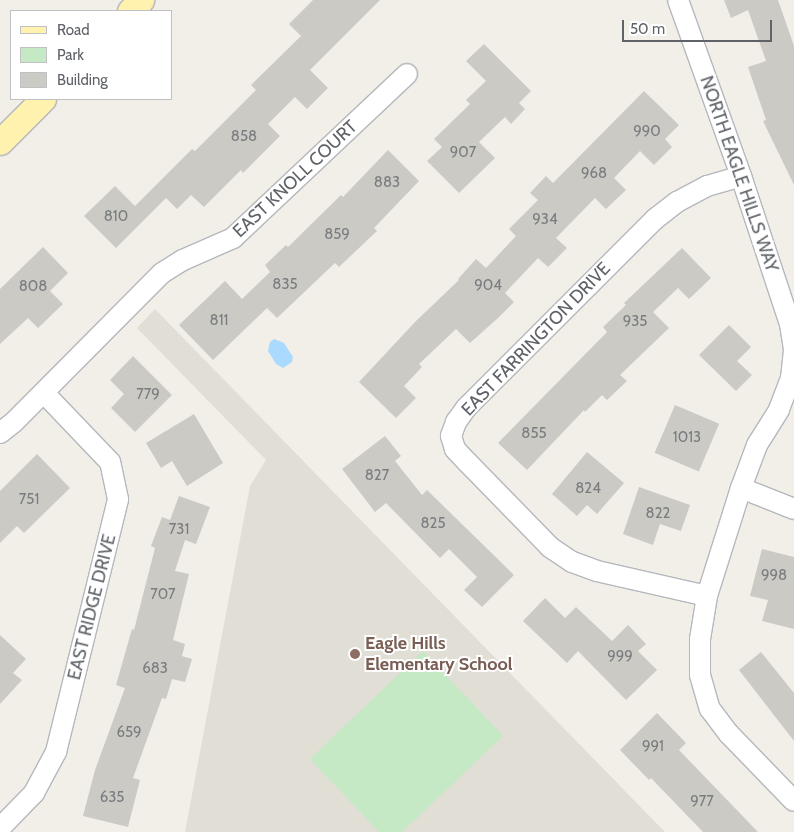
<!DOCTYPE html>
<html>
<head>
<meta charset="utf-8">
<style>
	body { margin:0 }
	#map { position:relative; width:794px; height:832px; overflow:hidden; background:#f1efe8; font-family:Cabin,sans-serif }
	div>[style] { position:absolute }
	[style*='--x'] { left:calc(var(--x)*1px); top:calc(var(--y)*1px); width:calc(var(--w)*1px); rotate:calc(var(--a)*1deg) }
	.education>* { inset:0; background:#e1ded6 }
	.green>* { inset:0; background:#c5e8c5 }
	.water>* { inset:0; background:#aadaff }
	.building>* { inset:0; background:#cccac5; transform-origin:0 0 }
	.roads { filter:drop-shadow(1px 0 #b5b8bc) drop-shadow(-1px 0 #b5b8bc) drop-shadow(0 1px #b5b8bc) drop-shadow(0 -1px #b5b8bc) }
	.minor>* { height:20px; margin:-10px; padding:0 10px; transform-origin:10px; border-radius:10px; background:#fff }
	.major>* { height:25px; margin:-12.5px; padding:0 12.5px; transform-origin:12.5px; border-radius:12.5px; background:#fff2af }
	.dots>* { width:14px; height:14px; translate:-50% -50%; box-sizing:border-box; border:2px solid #fff; border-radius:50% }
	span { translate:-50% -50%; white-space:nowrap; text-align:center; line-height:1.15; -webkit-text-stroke:4px #fff; paint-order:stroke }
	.number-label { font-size:15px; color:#7a7d7f }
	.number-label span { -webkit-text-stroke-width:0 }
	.street-label { font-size:18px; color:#5f6368 }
	.education-label { font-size:18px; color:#785e54; font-weight:700 }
	.left { translate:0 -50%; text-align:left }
	.legend { position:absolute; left:10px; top:10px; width:162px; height:90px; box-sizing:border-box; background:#fff; border:1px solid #bfc1c3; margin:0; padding:6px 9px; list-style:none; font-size:15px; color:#5f6368 }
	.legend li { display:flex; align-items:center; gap:10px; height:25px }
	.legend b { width:25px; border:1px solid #bfc1c3 }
	.scale { position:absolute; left:622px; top:20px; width:150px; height:22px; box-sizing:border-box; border:2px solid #5f6368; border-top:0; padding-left:6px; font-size:15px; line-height:18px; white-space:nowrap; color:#5f6368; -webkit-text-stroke:4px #fff; paint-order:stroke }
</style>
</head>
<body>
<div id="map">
	<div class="education">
		<div style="clip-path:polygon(155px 309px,665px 832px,185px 832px,250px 486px,266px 460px,137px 328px)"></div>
	</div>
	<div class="green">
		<div style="clip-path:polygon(423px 651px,503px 736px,402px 832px,379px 832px,310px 759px)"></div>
	</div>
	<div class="water">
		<div style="clip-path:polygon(274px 339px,284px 343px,293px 357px,292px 362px,283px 368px,276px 364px,268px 351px,270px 342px)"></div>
	</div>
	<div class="building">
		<div style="clip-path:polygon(313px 0,380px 0,310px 70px,328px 88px,307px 109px,295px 97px,268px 124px,280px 136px,243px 173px,241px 170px,204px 207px,191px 195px,177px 209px,166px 198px,116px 248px,84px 216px,115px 186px,135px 206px,192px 149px,195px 151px,256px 90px,251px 85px,301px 36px,289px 24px)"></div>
		<div style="clip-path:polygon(724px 0,778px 0,794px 46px,794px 185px,763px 121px,766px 120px,748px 67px,766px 61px,748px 10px,731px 18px)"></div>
		<div style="clip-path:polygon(484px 44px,531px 91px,519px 103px,525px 109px,511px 124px,505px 117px,479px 142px,495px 158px,459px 193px,427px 161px,442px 147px,434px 139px,470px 104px,466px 100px,486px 81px,466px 61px)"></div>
		<div style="clip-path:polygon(644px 91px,679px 125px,665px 139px,672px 147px,654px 165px,640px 151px,614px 178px,626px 190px,606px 209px,595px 198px,556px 238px,567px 248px,548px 267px,538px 258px,505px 293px,514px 302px,498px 318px,470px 343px,456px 329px,419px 364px,422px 367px,404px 386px,416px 398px,396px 418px,359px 382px,416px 321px,459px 280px,458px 279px,476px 259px,486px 268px,516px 236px,509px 229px,538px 200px,530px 193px,546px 176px,553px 183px)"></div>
		<div style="clip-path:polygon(388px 150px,419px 181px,374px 228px,377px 231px,339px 267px,335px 263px,277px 318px,267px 308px,213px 360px,179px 325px,225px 281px,242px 299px,270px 272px,265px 265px,286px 245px,288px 247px,341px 195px,343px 197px)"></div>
		<div style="clip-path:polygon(43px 247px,68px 273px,50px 291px,63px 304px,38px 328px,28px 318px,0 344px,0 289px)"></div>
		<div style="clip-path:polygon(682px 248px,711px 278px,689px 299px,678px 288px,653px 312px,669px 328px,620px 375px,627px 381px,607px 400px,602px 395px,585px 412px,584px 410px,527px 470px,498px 443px,607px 332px,603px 327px,626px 305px,624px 303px)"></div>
		<div style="clip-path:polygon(729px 325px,751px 347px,737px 361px,752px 375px,736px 391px,699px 355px)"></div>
		<div style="clip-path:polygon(133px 356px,172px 395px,135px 432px,111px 408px,124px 394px,110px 380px)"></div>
		<div style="left:675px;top:405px;width:48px;height:52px;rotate:23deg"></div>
		<div style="clip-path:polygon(194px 414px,223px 463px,187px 486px,172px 461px,161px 468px,146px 443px)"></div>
		<div style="clip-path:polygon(385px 436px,401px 456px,395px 461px,422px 495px,427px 490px,514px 575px,482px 607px,464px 590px,477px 577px,449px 549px,440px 558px,386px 503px,375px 512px,342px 469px)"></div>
		<div style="clip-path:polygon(587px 452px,624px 483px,597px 514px,587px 505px,577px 516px,552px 494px)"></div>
		<div style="clip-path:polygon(37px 454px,70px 488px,24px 533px,17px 526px,0 543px,0 491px)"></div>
		<div style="clip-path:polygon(639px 487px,690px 505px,681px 531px,660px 524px,653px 545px,623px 534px)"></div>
		<div style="clip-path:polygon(179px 496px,210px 507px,196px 544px,185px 540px,175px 571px,189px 574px,173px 640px,185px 644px,182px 656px,192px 659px,185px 682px,172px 679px,166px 699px,162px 698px,133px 778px,140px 780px,128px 827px,83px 816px,95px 770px,125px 688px,116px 685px,132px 629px,134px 630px,155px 548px,151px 546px,162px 517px,170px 520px)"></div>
		<div style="clip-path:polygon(762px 549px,794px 557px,794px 629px,762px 621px,768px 600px,750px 596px)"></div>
		<div style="clip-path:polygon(545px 598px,565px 618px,576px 607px,612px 641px,628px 625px,646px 644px,638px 651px,657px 670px,626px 700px,578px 651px,567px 663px,523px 621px)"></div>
		<div style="clip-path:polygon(0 635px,26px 659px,13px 673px,22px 680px,0 704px)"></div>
		<div style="clip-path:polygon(761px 652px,794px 693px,794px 741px,739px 670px)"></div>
		<div style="clip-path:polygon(657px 713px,686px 743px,679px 750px,758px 832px,703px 832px,651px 778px,649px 780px,620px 750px)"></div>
	</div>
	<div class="roads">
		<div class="minor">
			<div style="--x:678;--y:0;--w:187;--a:70.3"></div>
			<div style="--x:741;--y:176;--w:156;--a:71.7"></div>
			<div style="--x:790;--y:324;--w:26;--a:81"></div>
			<div style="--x:794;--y:350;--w:28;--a:96"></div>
			<div style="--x:791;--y:378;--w:34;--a:111"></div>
			<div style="--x:779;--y:410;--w:41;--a:122.2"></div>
			<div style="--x:757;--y:445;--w:46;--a:110.4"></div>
			<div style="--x:741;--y:488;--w:113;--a:107.5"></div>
			<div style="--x:707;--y:596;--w:44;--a:99.2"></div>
			<div style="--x:700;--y:639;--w:36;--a:90"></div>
			<div style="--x:700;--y:675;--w:35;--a:74"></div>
			<div style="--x:710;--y:709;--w:31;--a:53"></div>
			<div style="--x:729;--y:734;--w:93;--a:45.9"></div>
			<div style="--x:0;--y:433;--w:16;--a:-38"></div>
			<div style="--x:13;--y:423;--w:211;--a:-45.2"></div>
			<div style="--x:162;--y:273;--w:25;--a:-32"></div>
			<div style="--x:183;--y:260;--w:55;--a:-23.7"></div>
			<div style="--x:233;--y:238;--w:239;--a:-43.3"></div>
			<div style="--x:741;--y:488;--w:57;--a:21.6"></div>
			<div style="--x:707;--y:596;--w:113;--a:-167.2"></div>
			<div style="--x:597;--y:571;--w:27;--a:-160"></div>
			<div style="--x:572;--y:562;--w:27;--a:-146"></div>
			<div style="--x:550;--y:547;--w:119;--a:-134.3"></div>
			<div style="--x:467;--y:462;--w:18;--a:-133"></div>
			<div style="--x:455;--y:449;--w:14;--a:-107"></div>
			<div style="--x:451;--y:436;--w:15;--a:-70"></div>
			<div style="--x:456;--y:422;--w:17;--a:-54"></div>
			<div style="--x:466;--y:408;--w:267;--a:-45"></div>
			<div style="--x:655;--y:219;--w:28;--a:-38"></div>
			<div style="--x:677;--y:202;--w:34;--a:-28"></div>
			<div style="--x:707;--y:186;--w:35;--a:-16"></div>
			<div style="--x:0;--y:828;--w:49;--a:-45.8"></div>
			<div style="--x:34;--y:793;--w:47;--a:-61.8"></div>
			<div style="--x:56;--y:752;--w:260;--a:-76.2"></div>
			<div style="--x:118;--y:499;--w:38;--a:-102"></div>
			<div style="--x:110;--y:462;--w:95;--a:-133.7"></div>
		</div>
		<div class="major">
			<div style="--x:130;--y:11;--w:16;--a:-45"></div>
			<div style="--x:0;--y:142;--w:61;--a:-45"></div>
		</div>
	</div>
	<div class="dots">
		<div style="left:355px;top:654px;background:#8d6e63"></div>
	</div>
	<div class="number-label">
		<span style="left:647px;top:132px">990</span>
		<span style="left:244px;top:137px">858</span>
		<span style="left:463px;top:153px">907</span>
		<span style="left:594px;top:174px">968</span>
		<span style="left:387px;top:183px">883</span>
		<span style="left:116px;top:217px">810</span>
		<span style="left:545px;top:220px">934</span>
		<span style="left:337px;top:235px">859</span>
		<span style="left:285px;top:285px">835</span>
		<span style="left:488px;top:286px">904</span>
		<span style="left:33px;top:287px">808</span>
		<span style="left:219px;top:321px">811</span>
		<span style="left:635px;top:322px">935</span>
		<span style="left:148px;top:395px">779</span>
		<span style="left:534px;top:434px">855</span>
		<span style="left:687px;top:438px">1013</span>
		<span style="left:377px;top:476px">827</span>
		<span style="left:588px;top:489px">824</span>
		<span style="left:29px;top:500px">751</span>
		<span style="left:658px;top:514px">822</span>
		<span style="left:433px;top:524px">825</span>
		<span style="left:179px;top:530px">731</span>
		<span style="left:774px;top:576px">998</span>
		<span style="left:163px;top:595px">707</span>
		<span style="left:620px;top:657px">999</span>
		<span style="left:155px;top:669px">683</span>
		<span style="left:129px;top:733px">659</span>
		<span style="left:653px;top:747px">991</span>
		<span style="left:112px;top:798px">635</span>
		<span style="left:702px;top:802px">977</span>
	</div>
	<div class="street-label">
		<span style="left:739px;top:174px;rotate:71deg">NORTH EAGLE HILLS WAY</span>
		<span style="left:295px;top:179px;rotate:-43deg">EAST KNOLL COURT</span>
		<span style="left:536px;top:339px;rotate:-46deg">EAST FARRINGTON DRIVE</span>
		<span style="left:92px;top:607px;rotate:-76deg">EAST RIDGE DRIVE</span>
	</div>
	<div class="education-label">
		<span class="left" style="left:365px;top:654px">Eagle Hills<br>Elementary School</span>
	</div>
	<ul class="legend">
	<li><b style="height:6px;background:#fff2af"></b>Road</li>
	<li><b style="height:14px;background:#c5e8c5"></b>Park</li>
	<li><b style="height:14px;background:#cccac5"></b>Building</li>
	</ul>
	<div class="scale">50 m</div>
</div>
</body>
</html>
